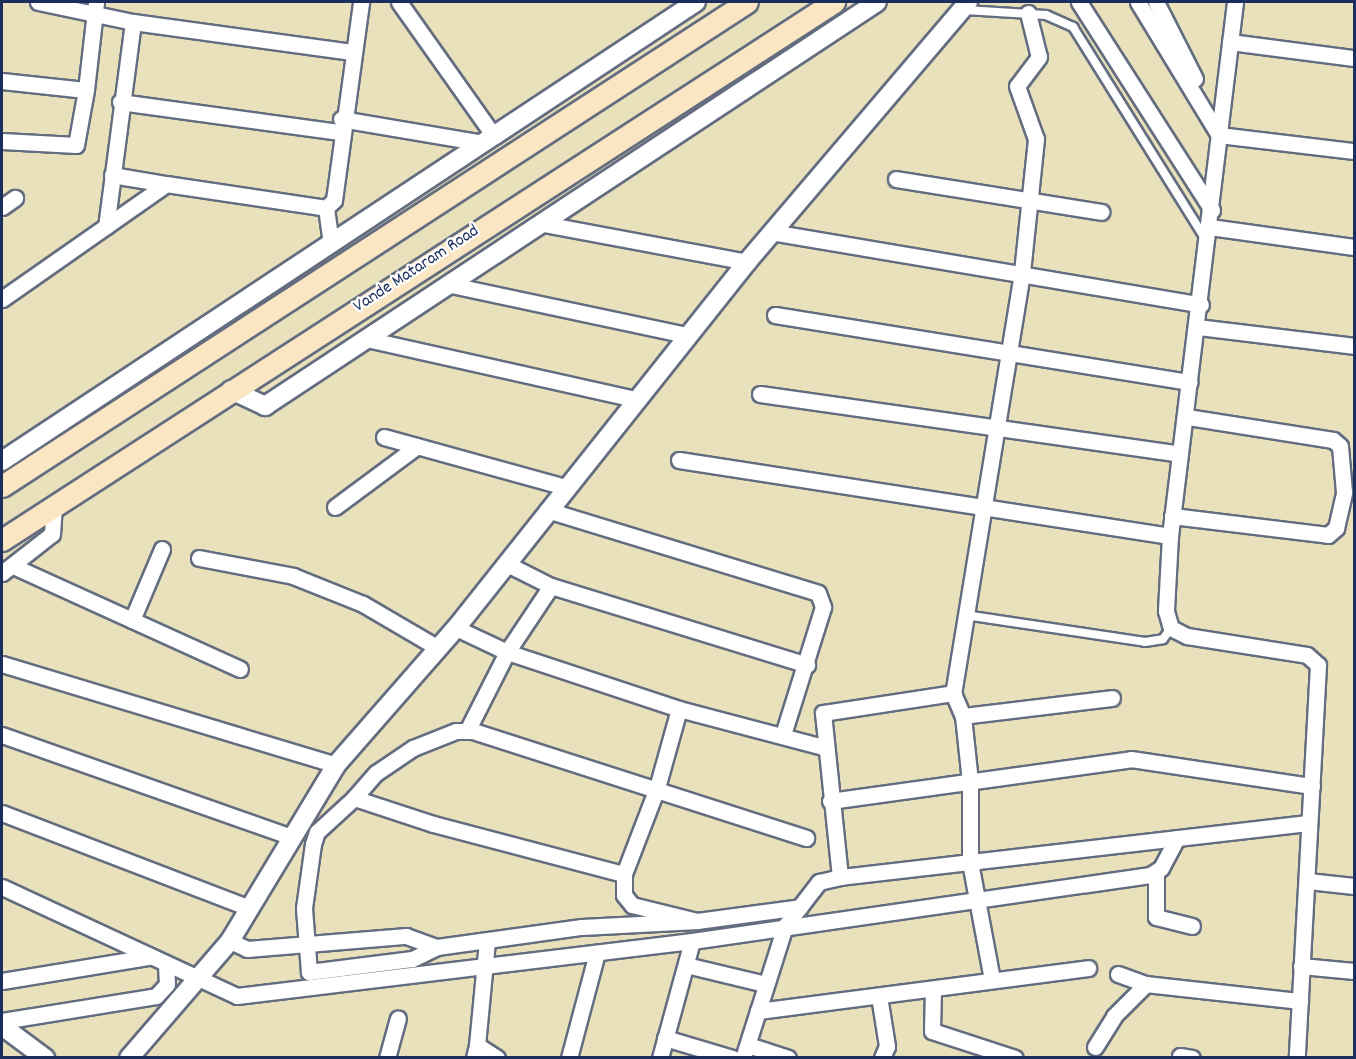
<!DOCTYPE html>
<html>
<head>
<meta charset="utf-8">
<style>
	body { margin:0 }
	#map { position:relative; width:1356px; height:1059px; overflow:hidden; background:#e8e1bc; font-family:Dekko,sans-serif }
	div>[style] { position:absolute }
	[style*='--x'] { left:calc(var(--x)*1px); top:calc(var(--y)*1px); width:calc(var(--w)*1px); rotate:calc(var(--a)*1deg) }
	.roads { filter:drop-shadow(2px 0 #636d7f) drop-shadow(-2px 0 #636d7f) drop-shadow(0 2px #636d7f) drop-shadow(0 -2px #636d7f) }
	.service>* { height:8px; margin:-4px; padding:0 4px; transform-origin:4px; border-radius:4px; background:#fff }
	.minor>* { height:15px; margin:-7.5px; padding:0 7.5px; transform-origin:7.5px; border-radius:7.5px; background:#fff }
	.tertiary>* { height:18px; margin:-9px; padding:0 9px; transform-origin:9px; border-radius:9px; background:#fff }
	.secondary>* { height:21px; margin:-10.5px; padding:0 10.5px; transform-origin:10.5px; border-radius:10.5px; background:#fbe6c4 }
	span { translate:-50% -50%; white-space:nowrap; text-align:center; line-height:1.15; -webkit-text-stroke:4.5px #fff; paint-order:stroke }
	.street-label { font-size:18px; color:#1b2f5e }
	.frame { position:absolute; inset:0; border:3px solid #1b2f5e; pointer-events:none }
</style>
</head>
<body>
<div id="map">
	<div class="roads">
		<div class="service">
			<div style="--x:965;--y:10;--w:81;--a:3.5"></div>
			<div style="--x:1046;--y:15;--w:30;--a:24"></div>
			<div style="--x:1073;--y:27;--w:248;--a:58"></div>
			<div style="--x:965;--y:615;--w:182;--a:8.5"></div>
			<div style="--x:1145;--y:642;--w:18;--a:-9"></div>
			<div style="--x:1163;--y:639;--w:14;--a:-54"></div>
		</div>
		<div class="minor">
			<div style="--x:38;--y:2;--w:97;--a:11.9"></div>
			<div style="--x:133;--y:22;--w:206;--a:97.5"></div>
			<div style="--x:399;--y:2;--w:164;--a:54.7"></div>
			<div style="--x:1079;--y:2;--w:247;--a:57.4"></div>
			<div style="--x:1138;--y:2;--w:156;--a:58.7"></div>
			<div style="--x:1156;--y:2;--w:86;--a:63.1"></div>
			<div style="--x:1235;--y:2;--w:538;--a:96.94"></div>
			<div style="--x:1170;--y:536;--w:75;--a:93.1"></div>
			<div style="--x:1166;--y:611;--w:18;--a:74"></div>
			<div style="--x:1171;--y:628;--w:18;--a:27"></div>
			<div style="--x:1187;--y:636;--w:121;--a:9"></div>
			<div style="--x:1307;--y:655;--w:15;--a:42"></div>
			<div style="--x:1318;--y:665;--w:394;--a:93.1"></div>
			<div style="--x:1028;--y:13;--w:45;--a:76"></div>
			<div style="--x:1039;--y:57;--w:36;--a:127"></div>
			<div style="--x:1017;--y:86;--w:56;--a:70.3"></div>
			<div style="--x:1036;--y:139;--w:135;--a:96"></div>
			<div style="--x:1022;--y:273;--w:426;--a:99.3"></div>
			<div style="--x:953;--y:693;--w:25;--a:67"></div>
			<div style="--x:963;--y:716;--w:65;--a:83.9"></div>
			<div style="--x:970;--y:781;--w:81;--a:90"></div>
			<div style="--x:970;--y:862;--w:341;--a:-6.6"></div>
			<div style="--x:133;--y:22;--w:221;--a:7.8"></div>
			<div style="--x:1230;--y:42;--w:125;--a:7.4"></div>
			<div style="--x:2;--y:81;--w:84;--a:6.1"></div>
			<div style="--x:86;--y:90;--w:89;--a:-83.5"></div>
			<div style="--x:120;--y:102;--w:222;--a:7.8"></div>
			<div style="--x:341;--y:119;--w:144;--a:9.6"></div>
			<div style="--x:1219;--y:135;--w:136;--a:6.8"></div>
			<div style="--x:2;--y:141;--w:74;--a:3.1"></div>
			<div style="--x:76;--y:145;--w:56;--a:-79.7"></div>
			<div style="--x:112;--y:175;--w:55;--a:9.5"></div>
			<div style="--x:896;--y:179;--w:208;--a:9.1"></div>
			<div style="--x:2;--y:207;--w:16;--a:-35"></div>
			<div style="--x:326;--y:208;--w:35;--a:82"></div>
			<div style="--x:544;--y:224;--w:207;--a:10.6"></div>
			<div style="--x:1210;--y:227;--w:145;--a:7.9"></div>
			<div style="--x:771;--y:232;--w:436;--a:9.6"></div>
			<div style="--x:451;--y:285;--w:241;--a:12"></div>
			<div style="--x:2;--y:299;--w:200;--a:-35"></div>
			<div style="--x:166;--y:184;--w:162;--a:8.5"></div>
			<div style="--x:326;--y:208;--w:11;--a:-45"></div>
			<div style="--x:334;--y:200;--w:200;--a:-82.2"></div>
			<div style="--x:775;--y:315;--w:420;--a:9.2"></div>
			<div style="--x:1198;--y:327;--w:157;--a:6.9"></div>
			<div style="--x:371;--y:340;--w:271;--a:12.6"></div>
			<div style="--x:760;--y:394;--w:424;--a:8.1"></div>
			<div style="--x:384;--y:437;--w:188;--a:15.4"></div>
			<div style="--x:679;--y:460;--w:497;--a:8.8"></div>
			<div style="--x:335;--y:507;--w:102;--a:-36.6"></div>
			<div style="--x:547;--y:510;--w:283;--a:17"></div>
			<div style="--x:818;--y:593;--w:15;--a:70"></div>
			<div style="--x:823;--y:607;--w:134;--a:107.4"></div>
			<div style="--x:1172;--y:516;--w:157;--a:6.9"></div>
			<div style="--x:1328;--y:535;--w:11;--a:-41"></div>
			<div style="--x:1336;--y:528;--w:37;--a:-77"></div>
			<div style="--x:1344;--y:492;--w:46;--a:-95"></div>
			<div style="--x:1340;--y:446;--w:9;--a:-139"></div>
			<div style="--x:1333;--y:440;--w:148;--a:-171"></div>
			<div style="--x:199;--y:558;--w:96;--a:10.8"></div>
			<div style="--x:293;--y:576;--w:75;--a:21.8"></div>
			<div style="--x:363;--y:604;--w:87;--a:30.4"></div>
			<div style="--x:505;--y:563;--w:51;--a:26.6"></div>
			<div style="--x:551;--y:586;--w:268;--a:17.1"></div>
			<div style="--x:13;--y:566;--w:249;--a:24.4"></div>
			<div style="--x:2;--y:573;--w:63;--a:-38"></div>
			<div style="--x:52;--y:534;--w:26;--a:-86"></div>
			<div style="--x:132;--y:620;--w:77;--a:-67.1"></div>
			<div style="--x:456;--y:628;--w:56;--a:25.2"></div>
			<div style="--x:507;--y:652;--w:181;--a:18.3"></div>
			<div style="--x:679;--y:709;--w:149;--a:14.8"></div>
			<div style="--x:2;--y:664;--w:349;--a:16.8"></div>
			<div style="--x:679;--y:709;--w:82;--a:105.6"></div>
			<div style="--x:657;--y:788;--w:92;--a:111"></div>
			<div style="--x:624;--y:874;--w:21;--a:90"></div>
			<div style="--x:624;--y:895;--w:13;--a:51"></div>
			<div style="--x:632;--y:905;--w:67;--a:13.8"></div>
			<div style="--x:697;--y:921;--w:104;--a:-7.7"></div>
			<div style="--x:963;--y:716;--w:150;--a:-6.9"></div>
			<div style="--x:467;--y:731;--w:89;--a:-63.1"></div>
			<div style="--x:507;--y:652;--w:79;--a:-56.3"></div>
			<div style="--x:2;--y:735;--w:304;--a:19.4"></div>
			<div style="--x:354;--y:798;--w:33;--a:-49"></div>
			<div style="--x:376;--y:773;--w:45;--a:-34"></div>
			<div style="--x:413;--y:748;--w:46;--a:-21.6"></div>
			<div style="--x:456;--y:731;--w:17;--a:0"></div>
			<div style="--x:473;--y:731;--w:350;--a:17.8"></div>
			<div style="--x:830;--y:801;--w:304;--a:-7.9"></div>
			<div style="--x:1131;--y:759;--w:183;--a:8.5"></div>
			<div style="--x:2;--y:813;--w:266;--a:21"></div>
			<div style="--x:1156;--y:872;--w:45;--a:90"></div>
			<div style="--x:1156;--y:917;--w:37;--a:14"></div>
			<div style="--x:840;--y:877;--w:165;--a:-95.9"></div>
			<div style="--x:823;--y:713;--w:132;--a:-8.7"></div>
			<div style="--x:1308;--y:881;--w:46;--a:6.2"></div>
			<div style="--x:2;--y:887;--w:259;--a:24.9"></div>
			<div style="--x:237;--y:996;--w:458;--a:-6.9"></div>
			<div style="--x:692;--y:941;--w:463;--a:-8.2"></div>
			<div style="--x:1150;--y:875;--w:13;--a:-32"></div>
			<div style="--x:1161;--y:868;--w:34;--a:-62"></div>
			<div style="--x:230;--y:941;--w:19;--a:25"></div>
			<div style="--x:247;--y:949;--w:160;--a:-4.7"></div>
			<div style="--x:406;--y:936;--w:33;--a:20"></div>
			<div style="--x:437;--y:947;--w:146;--a:-7.9"></div>
			<div style="--x:582;--y:927;--w:115;--a:-3"></div>
			<div style="--x:437;--y:947;--w:28;--a:154"></div>
			<div style="--x:412;--y:959;--w:104;--a:172.8"></div>
			<div style="--x:309;--y:972;--w:64;--a:-94.5"></div>
			<div style="--x:304;--y:908;--w:65;--a:-82"></div>
			<div style="--x:313;--y:844;--w:13;--a:-72"></div>
			<div style="--x:317;--y:832;--w:50;--a:-42.6"></div>
			<div style="--x:354;--y:798;--w:83;--a:18.2"></div>
			<div style="--x:433;--y:824;--w:197;--a:14.7"></div>
			<div style="--x:686;--y:965;--w:81;--a:13.5"></div>
			<div style="--x:1301;--y:966;--w:53;--a:5.4"></div>
			<div style="--x:1118;--y:974;--w:30;--a:20"></div>
			<div style="--x:1146;--y:984;--w:155;--a:6.3"></div>
			<div style="--x:2;--y:981;--w:149;--a:-9.3"></div>
			<div style="--x:933;--y:989;--w:42;--a:91.4"></div>
			<div style="--x:932;--y:1031;--w:87;--a:18"></div>
			<div style="--x:879;--y:996;--w:51;--a:80.9"></div>
			<div style="--x:887;--y:1046;--w:13;--a:113"></div>
			<div style="--x:758;--y:1011;--w:89;--a:-72.4"></div>
			<div style="--x:785;--y:926;--w:56;--a:-52.3"></div>
			<div style="--x:819;--y:882;--w:22;--a:-13"></div>
			<div style="--x:840;--y:877;--w:131;--a:-6.6"></div>
			<div style="--x:970;--y:862;--w:120;--a:79.4"></div>
			<div style="--x:2;--y:1021;--w:156;--a:-9.2"></div>
			<div style="--x:156;--y:996;--w:16;--a:-47"></div>
			<div style="--x:167;--y:984;--w:19;--a:-93"></div>
			<div style="--x:665;--y:1038;--w:70;--a:16.6"></div>
			<div style="--x:477;--y:1045;--w:104;--a:-84.5"></div>
			<div style="--x:748;--y:1045;--w:42;--a:18"></div>
			<div style="--x:1095;--y:1047;--w:36;--a:-58"></div>
			<div style="--x:1114;--y:1016;--w:45;--a:-45"></div>
			<div style="--x:1180;--y:1056;--w:12;--a:9"></div>
			<div style="--x:387;--y:1058;--w:41;--a:-74.6"></div>
			<div style="--x:474;--y:1058;--w:13;--a:-77"></div>
			<div style="--x:477;--y:1045;--w:24;--a:33"></div>
			<div style="--x:569;--y:1058;--w:109;--a:-75.1"></div>
			<div style="--x:660;--y:1058;--w:121;--a:-74.7"></div>
			<div style="--x:743;--y:1058;--w:49;--a:-72.3"></div>
			<div style="--x:758;--y:1011;--w:333;--a:-7.4"></div>
		</div>
		<div class="tertiary">
			<div style="--x:231;--y:390;--w:38;--a:25"></div>
			<div style="--x:265;--y:406;--w:733;--a:-33.43"></div>
			<div style="--x:2;--y:461;--w:832;--a:-33.48"></div>
			<div style="--x:2;--y:1026;--w:54;--a:36.7"></div>
			<div style="--x:129;--y:1058;--w:155;--a:-49.2"></div>
			<div style="--x:230;--y:941;--w:205;--a:-58.9"></div>
			<div style="--x:336;--y:765;--w:182;--a:-48.8"></div>
			<div style="--x:456;--y:628;--w:468;--a:-51.5"></div>
			<div style="--x:747;--y:262;--w:341;--a:-49.6"></div>
		</div>
		<div class="secondary">
			<div style="--x:2;--y:486;--w:888;--a:-33.01"></div>
			<div style="--x:2;--y:540;--w:991;--a:-32.89"></div>
		</div>
	</div>
	<div class="street-label">
		<span style="left:417px;top:270px;rotate:-33deg">Vande Mataram Road</span>
	</div>
	<div class="frame"></div>
</div>
</body>
</html>
